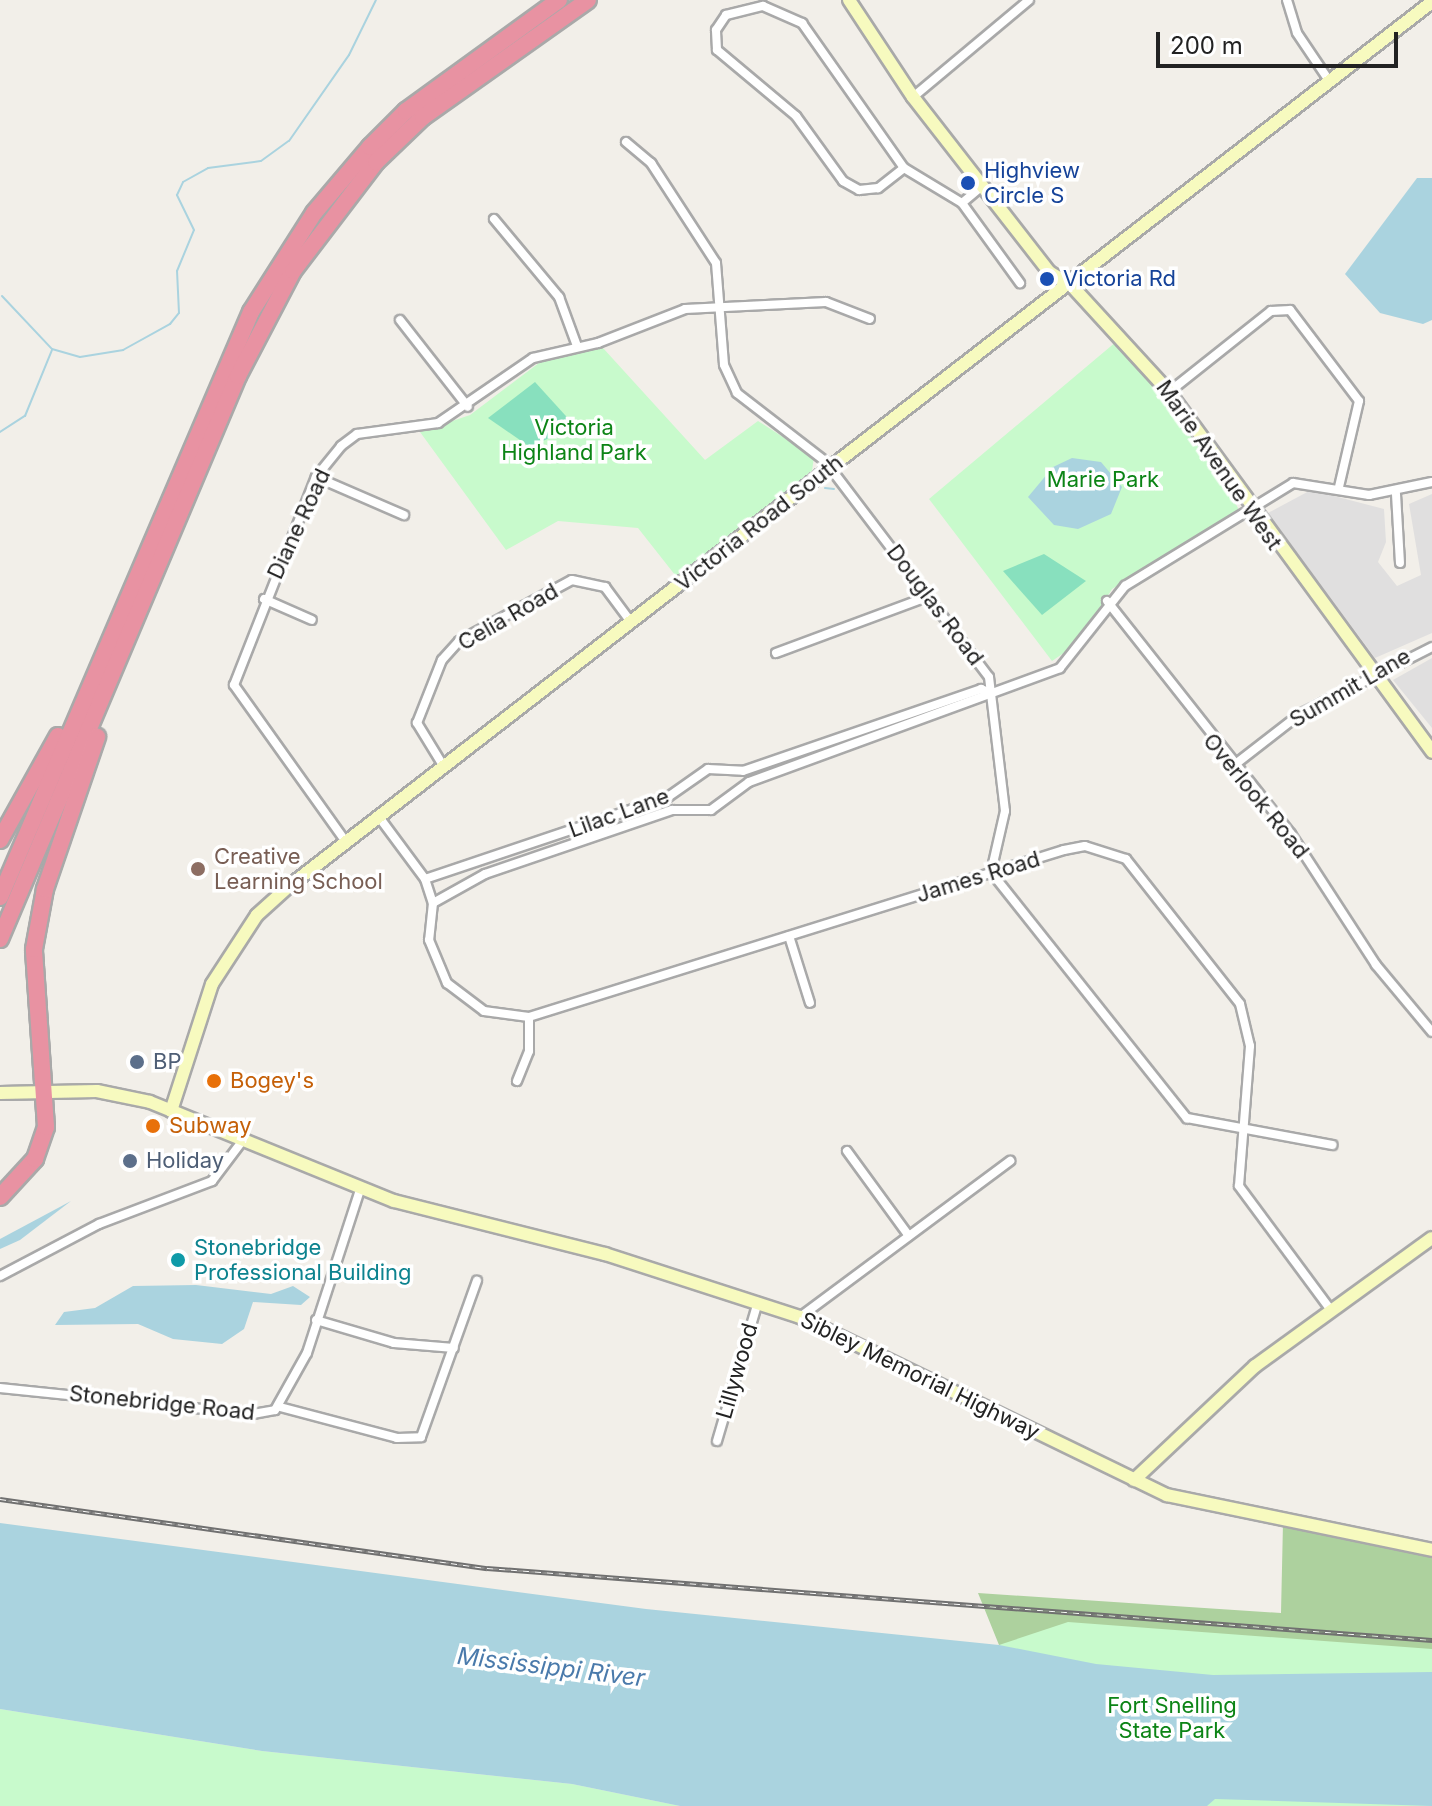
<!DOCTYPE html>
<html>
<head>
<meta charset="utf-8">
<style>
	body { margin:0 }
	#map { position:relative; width:1432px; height:1806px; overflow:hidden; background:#f2efe9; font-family:Inter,sans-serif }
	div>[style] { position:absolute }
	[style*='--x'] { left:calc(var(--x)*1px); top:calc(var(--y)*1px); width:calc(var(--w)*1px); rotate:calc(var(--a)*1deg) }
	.residential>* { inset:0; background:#e0dfdf }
	.forest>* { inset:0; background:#add19e }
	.park>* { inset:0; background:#c8facc }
	.pitch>* { inset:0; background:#88e0be }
	.water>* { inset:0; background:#aad3df }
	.stream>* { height:2px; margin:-1px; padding:0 1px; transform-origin:1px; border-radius:1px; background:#aad3df }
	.roads { filter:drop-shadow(2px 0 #a9a9a9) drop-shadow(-2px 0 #a9a9a9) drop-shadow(0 2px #a9a9a9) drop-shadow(0 -2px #a9a9a9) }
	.street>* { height:8px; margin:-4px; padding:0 4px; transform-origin:4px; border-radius:4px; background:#fff }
	.secondary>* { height:12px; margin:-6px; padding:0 6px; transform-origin:6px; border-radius:6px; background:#f7fabf }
	.highway>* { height:16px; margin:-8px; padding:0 8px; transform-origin:8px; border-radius:8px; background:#e892a2 }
	.rail>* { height:5px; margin-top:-2.5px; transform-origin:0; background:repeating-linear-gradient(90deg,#fff 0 6px,#707070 0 12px); box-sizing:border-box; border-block:2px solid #707070 }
	.dots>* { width:22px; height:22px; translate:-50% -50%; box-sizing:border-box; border:4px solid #fff; border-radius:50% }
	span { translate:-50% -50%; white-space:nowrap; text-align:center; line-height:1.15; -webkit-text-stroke:7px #fff; paint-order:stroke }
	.transit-label { font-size:22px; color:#164399 }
	.left { translate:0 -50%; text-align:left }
	.park-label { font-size:22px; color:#0c8416 }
	.street-label { font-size:22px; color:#222 }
	.education-label { font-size:22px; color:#785e54 }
	.service-label { font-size:22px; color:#4e5e75 }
	.food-label { font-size:22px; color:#c56008 }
	.culture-label { font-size:22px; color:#0d838f }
	.water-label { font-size:24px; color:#4a7aab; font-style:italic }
	.scale { position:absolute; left:1156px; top:32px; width:242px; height:36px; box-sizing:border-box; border:4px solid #222; border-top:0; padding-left:10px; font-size:24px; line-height:28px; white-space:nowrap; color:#222; -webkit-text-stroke:6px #fff; paint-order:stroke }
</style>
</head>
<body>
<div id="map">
	<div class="residential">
		<div style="clip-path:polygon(1311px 490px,1384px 509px,1386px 542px,1378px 562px,1397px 586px,1421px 575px,1409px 504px,1432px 494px,1432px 633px,1375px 658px,1268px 513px)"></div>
		<div style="clip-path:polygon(1432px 658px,1432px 728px,1393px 680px)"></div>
	</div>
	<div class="forest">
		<div style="clip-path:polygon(1283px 1523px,1432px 1543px,1432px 1672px,1096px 1664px,999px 1645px,978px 1593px,1281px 1613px)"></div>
	</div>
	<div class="park">
		<div style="clip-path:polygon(1117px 341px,1216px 466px,1240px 512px,1112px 589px,1080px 642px,1052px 661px,929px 499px)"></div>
		<div style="clip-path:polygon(603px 348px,705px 460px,758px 421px,814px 457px,812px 471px,679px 580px,638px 528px,558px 521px,506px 550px,420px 432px,470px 415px,543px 360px)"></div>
		<div style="clip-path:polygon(1068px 1622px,1432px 1649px,1432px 1806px,1148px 1806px,999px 1645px)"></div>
		<div style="clip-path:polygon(0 1709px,262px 1751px,572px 1784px,680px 1806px,0 1806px)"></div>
	</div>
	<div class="pitch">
		<div style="clip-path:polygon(535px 382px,575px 426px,530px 447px,488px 418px)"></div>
		<div style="clip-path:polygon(1044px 554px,1086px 581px,1042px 615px,1003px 571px)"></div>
	</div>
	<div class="water">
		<div style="clip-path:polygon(1417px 178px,1432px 178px,1432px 320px,1423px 324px,1380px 313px,1345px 274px)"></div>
		<div style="clip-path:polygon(1072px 458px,1101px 462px,1122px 487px,1111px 514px,1078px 529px,1054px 525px,1028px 497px,1053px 467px)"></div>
		<div style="clip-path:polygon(71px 1201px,20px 1240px,0 1249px,0 1239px)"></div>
		<div style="clip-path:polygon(196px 1285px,271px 1294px,293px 1286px,310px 1297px,301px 1305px,253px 1302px,244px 1329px,222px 1344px,173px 1339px,138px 1324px,55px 1325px,64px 1312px,95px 1308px,133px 1286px)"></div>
		<div style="clip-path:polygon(0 1523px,646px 1609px,999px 1645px,1096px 1664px,1213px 1675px,1432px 1672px,1432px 1806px,1215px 1799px,1207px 1806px,680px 1806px,572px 1784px,262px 1751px,0 1709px)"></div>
	</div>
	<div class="stream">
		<div style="--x:2;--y:296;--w:73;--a:46.7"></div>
		<div style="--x:52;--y:349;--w:29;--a:16"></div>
		<div style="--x:80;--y:357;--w:44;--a:-9.2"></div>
		<div style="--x:123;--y:350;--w:54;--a:-29"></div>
		<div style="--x:170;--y:324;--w:14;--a:-51"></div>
		<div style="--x:179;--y:313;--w:42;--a:-92.7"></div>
		<div style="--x:177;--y:271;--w:44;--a:-67.5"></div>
		<div style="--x:194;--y:230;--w:39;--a:-116"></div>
		<div style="--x:177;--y:195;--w:14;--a:-65"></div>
		<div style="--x:183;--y:182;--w:29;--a:-29"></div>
		<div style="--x:208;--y:168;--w:53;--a:-7.5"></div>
		<div style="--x:261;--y:161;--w:34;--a:-36"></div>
		<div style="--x:289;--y:141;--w:105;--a:-55.1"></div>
		<div style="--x:349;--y:55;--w:61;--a:-63.9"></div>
		<div style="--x:0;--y:432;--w:30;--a:-33"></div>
		<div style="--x:25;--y:416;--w:71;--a:-67.8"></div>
		<div style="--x:825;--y:488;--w:9;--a:6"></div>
	</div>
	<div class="roads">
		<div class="street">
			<div style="--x:1287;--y:0;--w:34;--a:73"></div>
			<div style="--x:1297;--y:33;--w:59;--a:56"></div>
			<div style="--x:913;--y:97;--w:151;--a:-39.9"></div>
			<div style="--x:626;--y:142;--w:33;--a:40"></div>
			<div style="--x:651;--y:163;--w:119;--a:57"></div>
			<div style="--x:716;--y:263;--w:102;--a:85.5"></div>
			<div style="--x:724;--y:365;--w:31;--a:65"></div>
			<div style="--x:737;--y:393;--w:111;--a:37.7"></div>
			<div style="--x:825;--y:461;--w:271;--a:52.8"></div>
			<div style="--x:989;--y:677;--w:135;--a:83.2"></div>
			<div style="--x:1005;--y:811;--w:63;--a:102.9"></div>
			<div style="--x:991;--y:872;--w:315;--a:51.5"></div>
			<div style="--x:1187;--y:1118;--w:148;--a:10.5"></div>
			<div style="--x:904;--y:168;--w:33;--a:142"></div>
			<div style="--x:878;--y:188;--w:19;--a:174"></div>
			<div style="--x:859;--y:190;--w:18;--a:-151"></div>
			<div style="--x:843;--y:181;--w:80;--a:-125.9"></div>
			<div style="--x:796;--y:116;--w:103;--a:-140.1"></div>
			<div style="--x:717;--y:50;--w:20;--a:-93"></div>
			<div style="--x:716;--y:30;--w:18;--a:-56"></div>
			<div style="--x:726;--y:15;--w:38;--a:-14"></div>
			<div style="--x:763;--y:6;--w:43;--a:23.6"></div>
			<div style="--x:802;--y:23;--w:177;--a:54.9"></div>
			<div style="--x:904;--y:168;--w:68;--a:31.1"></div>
			<div style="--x:962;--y:203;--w:99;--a:54.1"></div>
			<div style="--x:962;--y:203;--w:26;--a:-40"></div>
			<div style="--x:494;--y:219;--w:102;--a:50.2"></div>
			<div style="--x:559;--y:297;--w:52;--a:69.8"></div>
			<div style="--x:400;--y:320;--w:110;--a:52"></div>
			<div style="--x:1169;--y:392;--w:130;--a:-38.5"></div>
			<div style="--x:1271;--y:311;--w:19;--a:-3"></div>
			<div style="--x:1290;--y:310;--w:114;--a:52.8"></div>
			<div style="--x:1359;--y:401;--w:88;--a:103.1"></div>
			<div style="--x:316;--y:477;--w:96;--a:23.4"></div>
			<div style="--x:1396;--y:494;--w:69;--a:86.7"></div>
			<div style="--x:264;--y:599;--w:52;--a:23.6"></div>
			<div style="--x:1107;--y:601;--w:297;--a:51.7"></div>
			<div style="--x:1291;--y:834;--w:156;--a:57"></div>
			<div style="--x:1376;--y:965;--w:87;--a:50.1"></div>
			<div style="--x:776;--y:653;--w:163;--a:-20.4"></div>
			<div style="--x:1233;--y:766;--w:85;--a:-37.8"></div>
			<div style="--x:1300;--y:714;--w:148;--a:-26.9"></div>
			<div style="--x:444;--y:767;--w:52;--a:-121.5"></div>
			<div style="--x:417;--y:723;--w:68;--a:-68.4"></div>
			<div style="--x:442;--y:660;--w:25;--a:-48"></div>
			<div style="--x:459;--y:641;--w:128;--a:-28.4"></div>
			<div style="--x:572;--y:580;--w:34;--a:12"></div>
			<div style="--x:605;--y:587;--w:44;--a:53.4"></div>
			<div style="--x:379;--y:817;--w:77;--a:53.4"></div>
			<div style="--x:425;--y:879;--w:25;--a:72"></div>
			<div style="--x:433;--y:903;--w:37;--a:96"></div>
			<div style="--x:429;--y:940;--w:47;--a:67.3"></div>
			<div style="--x:447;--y:983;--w:46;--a:37.1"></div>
			<div style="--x:484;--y:1011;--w:45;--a:7.6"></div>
			<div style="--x:529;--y:1017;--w:560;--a:-17.34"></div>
			<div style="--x:1064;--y:850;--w:21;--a:-11"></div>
			<div style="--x:1085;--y:846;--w:43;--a:17.6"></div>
			<div style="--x:1126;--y:859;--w:184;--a:51.8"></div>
			<div style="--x:1240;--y:1004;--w:43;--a:76.6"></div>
			<div style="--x:1250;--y:1046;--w:140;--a:94.5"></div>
			<div style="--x:1239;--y:1186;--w:153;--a:53.5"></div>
			<div style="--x:346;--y:842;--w:193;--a:-125.5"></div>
			<div style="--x:234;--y:685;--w:224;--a:-68.5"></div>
			<div style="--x:316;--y:477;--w:40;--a:-51"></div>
			<div style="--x:341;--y:446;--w:20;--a:-37"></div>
			<div style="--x:357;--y:434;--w:82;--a:-7.7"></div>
			<div style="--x:438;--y:423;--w:115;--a:-34.4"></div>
			<div style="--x:533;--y:358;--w:67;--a:-13"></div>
			<div style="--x:598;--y:343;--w:93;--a:-21.3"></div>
			<div style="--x:685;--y:309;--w:141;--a:-2.8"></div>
			<div style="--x:826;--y:302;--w:47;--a:21.1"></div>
			<div style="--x:425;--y:879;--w:256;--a:-18.6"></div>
			<div style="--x:668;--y:797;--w:49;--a:-35"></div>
			<div style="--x:708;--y:769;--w:35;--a:3"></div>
			<div style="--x:743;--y:771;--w:252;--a:-19"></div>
			<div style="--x:981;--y:689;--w:11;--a:22"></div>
			<div style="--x:433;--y:903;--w:60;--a:-29.1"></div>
			<div style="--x:485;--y:874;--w:198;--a:-18.9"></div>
			<div style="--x:672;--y:810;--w:39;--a:0"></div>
			<div style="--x:711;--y:810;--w:47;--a:-36.4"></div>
			<div style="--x:749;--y:782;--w:331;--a:-20.1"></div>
			<div style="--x:1060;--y:668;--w:105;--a:-51.6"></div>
			<div style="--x:1125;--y:586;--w:197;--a:-31.5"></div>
			<div style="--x:1293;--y:483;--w:77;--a:9"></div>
			<div style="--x:1369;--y:495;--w:64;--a:-11.7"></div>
			<div style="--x:789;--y:936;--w:70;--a:72.6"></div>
			<div style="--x:517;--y:1081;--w:32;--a:-68"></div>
			<div style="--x:529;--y:1051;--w:34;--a:-90"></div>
			<div style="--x:847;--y:1151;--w:105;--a:53.9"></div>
			<div style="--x:0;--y:1276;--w:112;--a:-27.7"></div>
			<div style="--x:99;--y:1224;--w:121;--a:-20.8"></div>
			<div style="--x:212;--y:1181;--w:51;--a:-52.9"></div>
			<div style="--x:800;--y:1317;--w:262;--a:-36.6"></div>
			<div style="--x:316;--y:1320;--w:81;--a:16.4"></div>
			<div style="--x:394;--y:1343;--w:60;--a:4.8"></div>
			<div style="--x:0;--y:1388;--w:254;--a:5.9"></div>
			<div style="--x:253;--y:1414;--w:22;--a:-10"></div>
			<div style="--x:275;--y:1410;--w:65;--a:-60.7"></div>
			<div style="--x:307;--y:1353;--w:175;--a:-72"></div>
			<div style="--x:280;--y:1407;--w:121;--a:14.8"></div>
			<div style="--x:397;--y:1438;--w:24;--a:-2"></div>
			<div style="--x:421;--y:1437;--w:166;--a:-70.3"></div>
			<div style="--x:717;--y:1441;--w:145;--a:-73.6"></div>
		</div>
		<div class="secondary">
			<div style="--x:849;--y:0;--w:116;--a:56.6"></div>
			<div style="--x:913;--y:97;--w:222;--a:52.1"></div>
			<div style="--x:1049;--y:272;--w:26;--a:31"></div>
			<div style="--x:1071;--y:285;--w:145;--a:47.5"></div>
			<div style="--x:1169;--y:392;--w:446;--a:53.8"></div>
			<div style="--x:0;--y:1093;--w:97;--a:-1.2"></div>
			<div style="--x:97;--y:1091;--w:54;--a:11.7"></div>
			<div style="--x:150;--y:1102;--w:263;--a:22.1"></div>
			<div style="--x:394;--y:1201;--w:218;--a:14.1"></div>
			<div style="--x:605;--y:1254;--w:205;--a:17.9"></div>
			<div style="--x:800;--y:1317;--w:408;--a:25.9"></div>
			<div style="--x:1167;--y:1495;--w:271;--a:11.7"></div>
			<div style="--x:171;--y:1111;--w:133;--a:-72.1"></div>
			<div style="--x:212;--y:984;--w:82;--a:-56.9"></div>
			<div style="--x:257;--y:915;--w:42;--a:-42.1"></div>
			<div style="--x:288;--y:887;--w:1446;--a:-37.73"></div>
			<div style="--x:1134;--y:1480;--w:166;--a:-43.3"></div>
			<div style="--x:1255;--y:1366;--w:218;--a:-35.9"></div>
		</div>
		<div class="highway">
			<div style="--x:0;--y:840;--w:119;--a:-60.9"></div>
			<div style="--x:0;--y:897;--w:637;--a:-66.78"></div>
			<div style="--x:251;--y:312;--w:117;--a:-57.5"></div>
			<div style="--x:314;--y:213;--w:87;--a:-49.7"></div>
			<div style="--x:370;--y:147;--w:51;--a:-45"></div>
			<div style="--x:406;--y:111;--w:189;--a:-36"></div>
			<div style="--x:0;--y:939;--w:611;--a:-67.08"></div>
			<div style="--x:238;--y:376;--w:119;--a:-62.4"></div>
			<div style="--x:293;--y:271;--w:137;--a:-52.7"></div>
			<div style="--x:376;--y:162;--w:65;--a:-43.8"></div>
			<div style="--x:423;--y:117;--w:202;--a:-35.3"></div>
			<div style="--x:0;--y:1197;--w:52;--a:-47.4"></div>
			<div style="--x:35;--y:1159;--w:34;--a:-71"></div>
			<div style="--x:46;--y:1127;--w:178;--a:-93.9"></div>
			<div style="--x:34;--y:949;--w:61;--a:-79.6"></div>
			<div style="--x:45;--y:889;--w:161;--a:-71.1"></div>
		</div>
	</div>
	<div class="rail">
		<div style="--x:0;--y:1499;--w:492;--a:8.1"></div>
		<div style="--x:487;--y:1568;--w:948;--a:4.36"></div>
	</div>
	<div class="dots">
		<div style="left:968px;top:183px;background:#1a4fb4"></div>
		<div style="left:1047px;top:279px;background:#1a4fb4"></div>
		<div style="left:198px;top:869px;background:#8d6e63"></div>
		<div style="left:137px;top:1062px;background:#5c6f8a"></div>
		<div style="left:214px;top:1081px;background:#e8710a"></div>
		<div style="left:153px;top:1126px;background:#e8710a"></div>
		<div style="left:130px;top:1161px;background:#5c6f8a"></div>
		<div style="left:178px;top:1260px;background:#0f9aa8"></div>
	</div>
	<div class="transit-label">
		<span class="left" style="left:984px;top:183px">Highview<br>Circle S</span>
		<span class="left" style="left:1063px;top:279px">Victoria Rd</span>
	</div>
	<div class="park-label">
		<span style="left:574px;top:440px">Victoria<br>Highland Park</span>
		<span style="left:1103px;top:480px">Marie Park</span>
		<span style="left:1172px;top:1718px">Fort Snelling<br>State Park</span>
	</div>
	<div class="street-label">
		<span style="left:1219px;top:465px;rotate:55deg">Marie Avenue West</span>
		<span style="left:759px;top:523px;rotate:-38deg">Victoria Road South</span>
		<span style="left:299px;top:524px;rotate:-65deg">Diane Road</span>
		<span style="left:935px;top:605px;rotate:53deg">Douglas Road</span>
		<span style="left:508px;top:617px;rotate:-30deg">Celia Road</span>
		<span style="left:1350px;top:688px;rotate:-30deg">Summit Lane</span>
		<span style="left:1256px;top:796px;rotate:51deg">Overlook Road</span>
		<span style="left:619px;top:813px;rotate:-20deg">Lilac Lane</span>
		<span style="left:978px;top:877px;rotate:-17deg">James Road</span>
		<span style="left:737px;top:1371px;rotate:-74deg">Lillywood</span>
		<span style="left:920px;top:1376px;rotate:26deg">Sibley Memorial Highway</span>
		<span style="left:162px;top:1403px;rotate:6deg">Stonebridge Road</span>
	</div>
	<div class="education-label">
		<span class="left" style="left:214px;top:869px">Creative<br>Learning School</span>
	</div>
	<div class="service-label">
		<span class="left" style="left:153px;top:1062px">BP</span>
		<span class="left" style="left:146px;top:1161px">Holiday</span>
	</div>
	<div class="food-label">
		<span class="left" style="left:230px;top:1081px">Bogey's</span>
		<span class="left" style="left:169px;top:1126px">Subway</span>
	</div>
	<div class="culture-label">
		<span class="left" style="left:194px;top:1260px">Stonebridge<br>Professional Building</span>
	</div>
	<div class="water-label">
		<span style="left:551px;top:1667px;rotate:7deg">Mississippi River</span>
	</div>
	<div class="scale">200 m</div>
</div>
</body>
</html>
